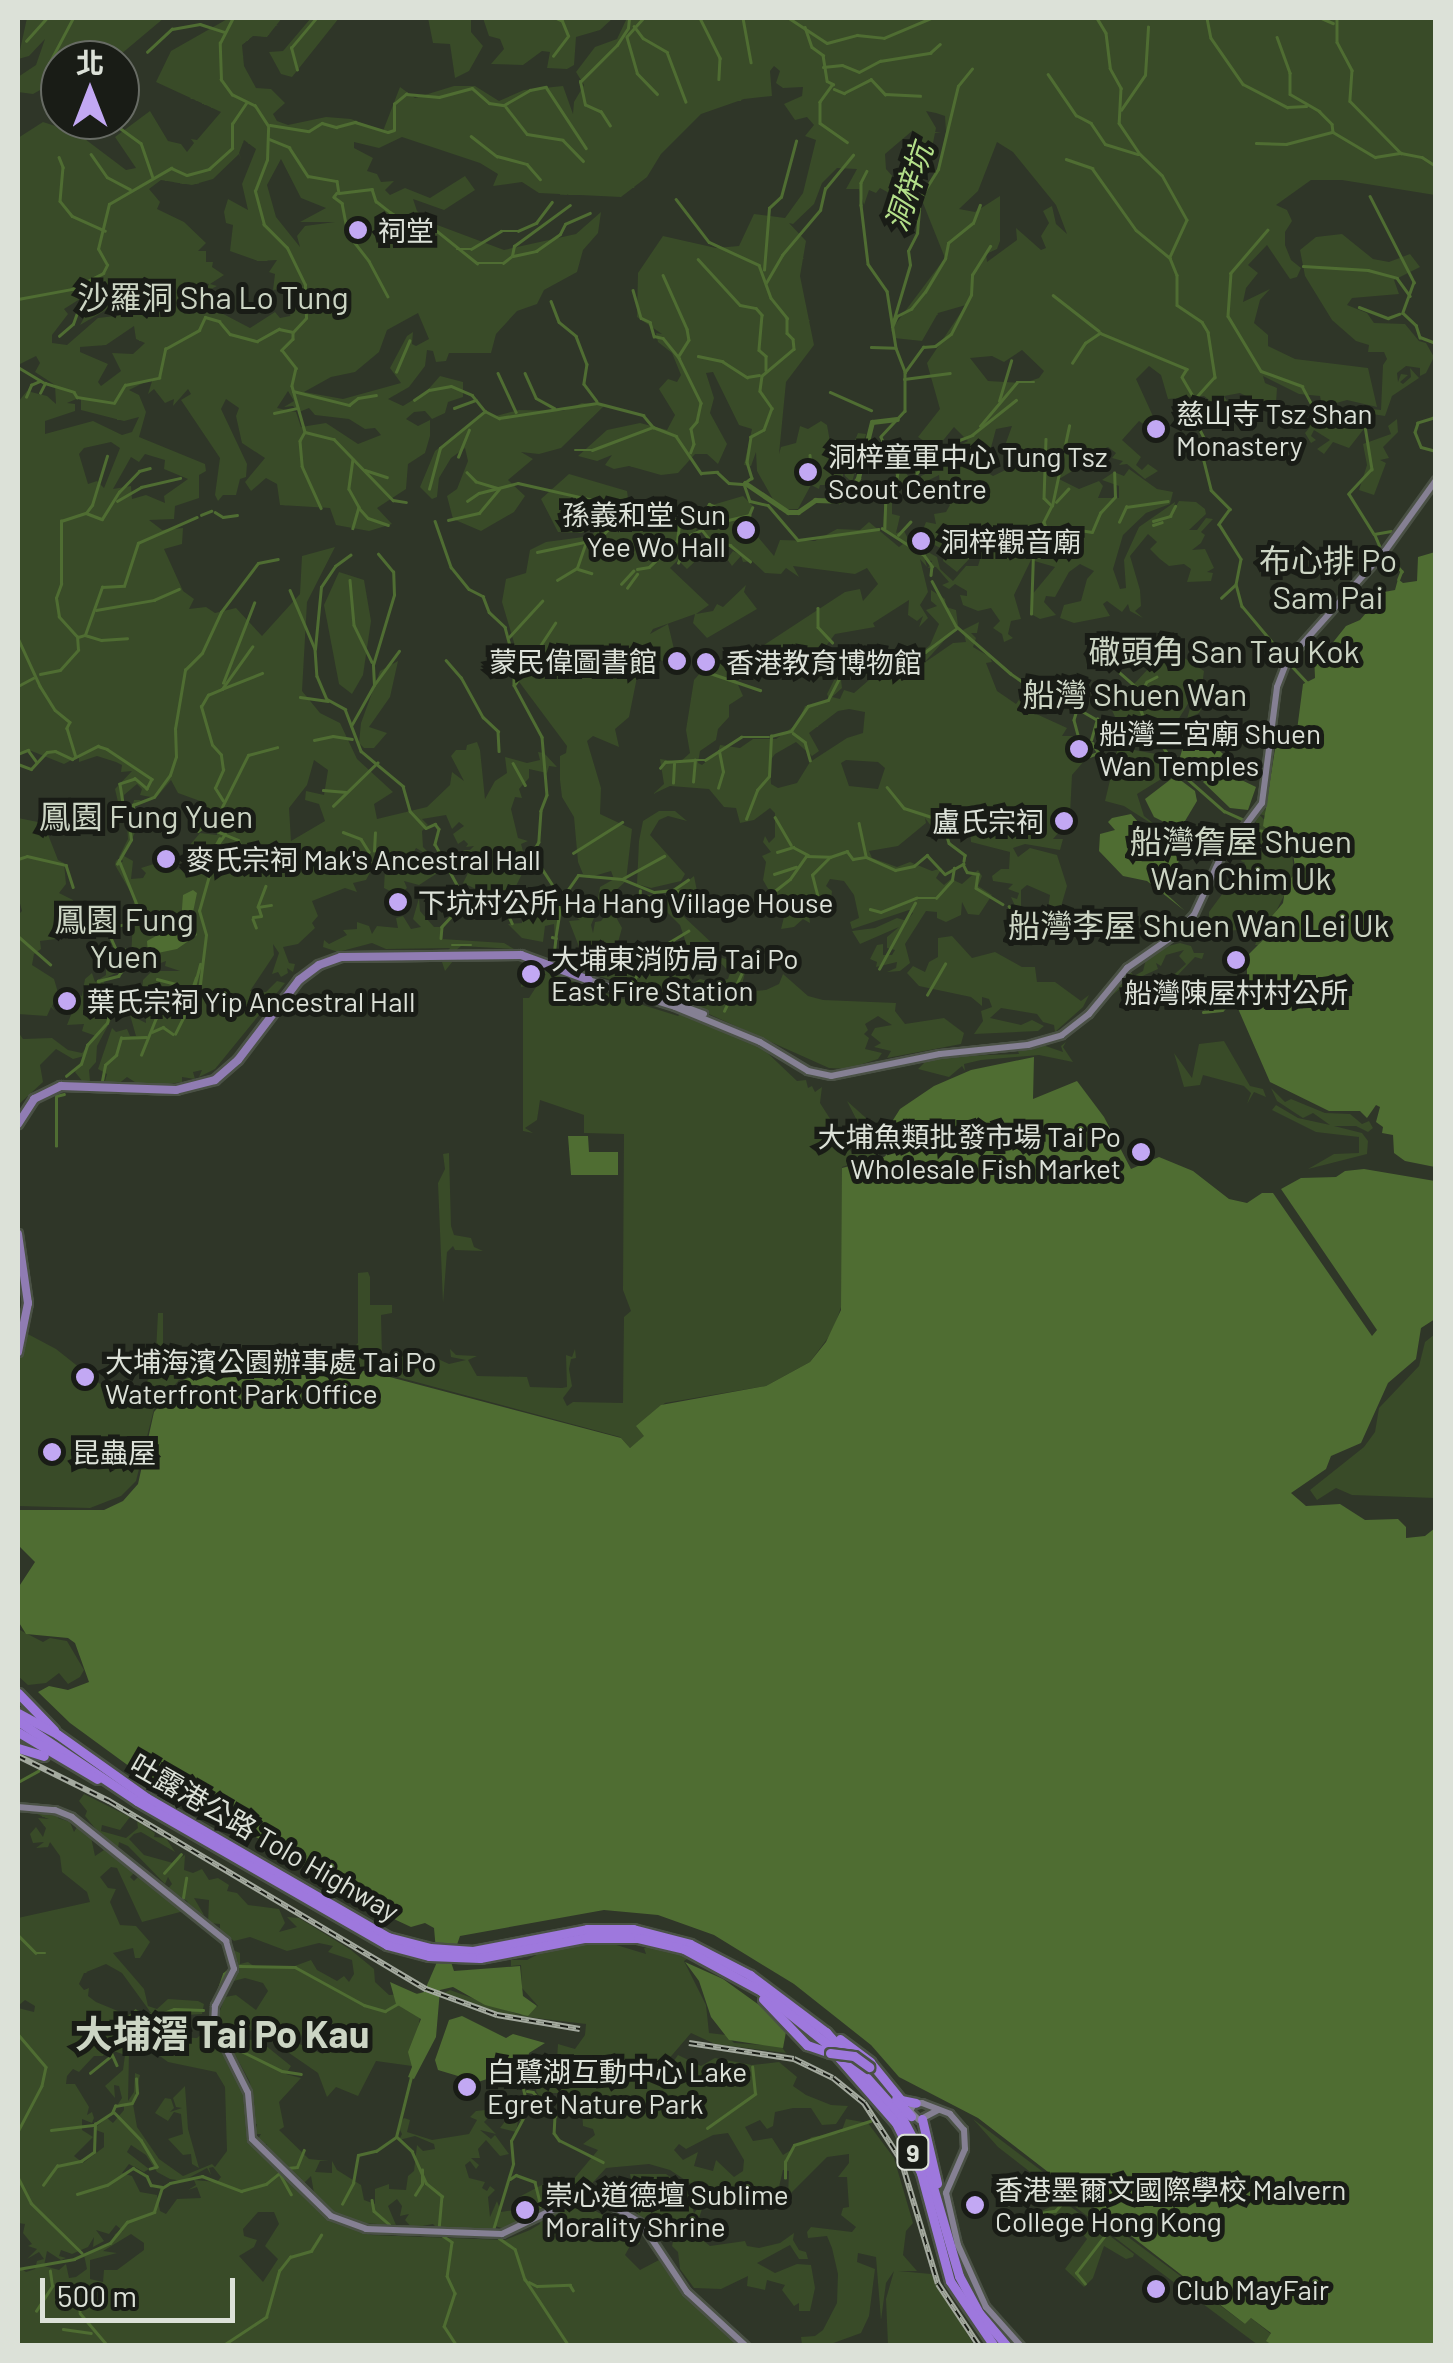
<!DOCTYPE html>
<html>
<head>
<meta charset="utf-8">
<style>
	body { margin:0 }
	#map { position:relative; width:1453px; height:2363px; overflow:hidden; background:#2f3628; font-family:Barlow,"Noto Sans TC",sans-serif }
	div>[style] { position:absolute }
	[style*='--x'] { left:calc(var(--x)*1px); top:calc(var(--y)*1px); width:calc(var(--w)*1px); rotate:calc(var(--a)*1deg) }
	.green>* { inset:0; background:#394b28 }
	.water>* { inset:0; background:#4f6d32 }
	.stream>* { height:2.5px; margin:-1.25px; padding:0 1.25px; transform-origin:1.25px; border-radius:1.25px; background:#4f6d32 }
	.canal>* { height:5px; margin:-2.5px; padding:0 2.5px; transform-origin:2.5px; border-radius:2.5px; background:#4f6d32 }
	.roads { filter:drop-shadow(2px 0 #4a5145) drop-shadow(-2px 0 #4a5145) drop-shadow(0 2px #4a5145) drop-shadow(0 -2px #4a5145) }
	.secondary>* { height:6px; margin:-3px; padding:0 3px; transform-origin:3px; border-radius:3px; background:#858093 }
	.primary>* { height:8px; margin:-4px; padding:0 4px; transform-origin:4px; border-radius:4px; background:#907cb3 }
	.motorway>* { height:9px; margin:-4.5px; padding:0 4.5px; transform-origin:4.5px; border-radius:4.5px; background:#9e78dd }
	.rail>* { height:6px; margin-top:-3px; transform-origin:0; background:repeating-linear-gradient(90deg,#191c16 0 8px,#a4aa9f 0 16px); box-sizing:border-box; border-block:2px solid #a4aa9f }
	.bridges { filter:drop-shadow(2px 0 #4a5145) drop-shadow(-2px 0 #4a5145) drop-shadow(0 2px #4a5145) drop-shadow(0 -2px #4a5145) }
	.motorway-bridge>* { height:9px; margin:-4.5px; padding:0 4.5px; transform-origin:4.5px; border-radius:4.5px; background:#9e78dd }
	.dots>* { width:28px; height:28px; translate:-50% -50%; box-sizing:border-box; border:5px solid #191c16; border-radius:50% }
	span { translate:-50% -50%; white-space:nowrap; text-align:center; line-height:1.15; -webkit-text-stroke:10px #191c16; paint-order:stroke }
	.shield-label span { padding:2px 8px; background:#191c16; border:2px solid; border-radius:8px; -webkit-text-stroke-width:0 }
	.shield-label { font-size:25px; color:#dce1d8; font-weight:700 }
	.poi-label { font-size:28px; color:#dce1d8 }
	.left { translate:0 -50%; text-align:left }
	.right { translate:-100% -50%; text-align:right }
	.street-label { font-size:28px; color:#dce1d8 }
	.water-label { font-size:30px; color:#b3df89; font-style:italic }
	.quarter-label { font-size:32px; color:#ccd5c4 }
	.district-label { font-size:38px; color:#ccd5c4; font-weight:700 }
	.frame { position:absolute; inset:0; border:20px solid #dce1d8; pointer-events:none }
	.north { position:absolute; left:40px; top:40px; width:100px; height:100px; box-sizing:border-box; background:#191c16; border:2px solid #676b64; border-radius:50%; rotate:0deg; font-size:28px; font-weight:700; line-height:40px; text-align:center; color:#dce1d8 }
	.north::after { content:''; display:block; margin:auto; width:35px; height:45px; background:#c2a8f3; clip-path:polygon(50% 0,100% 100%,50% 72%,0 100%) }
	.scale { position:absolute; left:40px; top:2278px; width:195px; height:45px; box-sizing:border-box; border:5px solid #dce1d8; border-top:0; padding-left:12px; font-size:30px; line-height:35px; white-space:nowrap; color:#dce1d8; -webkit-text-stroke:8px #191c16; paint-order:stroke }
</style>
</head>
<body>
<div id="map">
	<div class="green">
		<div style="clip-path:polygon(27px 18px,164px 18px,114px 60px,60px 60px,60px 79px,33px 94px,18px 92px,18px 77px,36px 65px,45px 39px,29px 56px,18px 59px)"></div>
		<div style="clip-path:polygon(evenodd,229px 18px,282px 18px,267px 37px,253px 36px,242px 45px,244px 66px,256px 88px,271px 89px,285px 103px,273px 114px,277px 121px,288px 125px,326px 117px,351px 119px,383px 131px,400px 87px,415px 98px,454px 86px,475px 86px,499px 101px,524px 90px,563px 86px,573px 114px,574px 102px,584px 85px,576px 72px,595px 47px,617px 39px,627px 18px,1435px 18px,1435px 195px,1342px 180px,1311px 180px,1276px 205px,1287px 210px,1292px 221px,1285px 232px,1285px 245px,1291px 260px,1301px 268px,1297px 277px,1290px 279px,1267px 245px,1248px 265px,1258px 273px,1246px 288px,1243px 302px,1270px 289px,1260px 300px,1254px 323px,1268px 335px,1268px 346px,1295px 359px,1368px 368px,1377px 407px,1347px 400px,1322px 407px,1320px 396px,1299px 394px,1263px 376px,1265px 383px,1277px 388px,1276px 403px,1260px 403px,1240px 393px,1224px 396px,1229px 404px,1222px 410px,1204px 396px,1168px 399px,1161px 375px,1149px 366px,1136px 379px,1157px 425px,1149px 428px,1139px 421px,1122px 440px,1141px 457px,1136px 465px,1142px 470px,1148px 464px,1158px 471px,1145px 479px,1127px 464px,1119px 465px,1123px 461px,1112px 458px,1116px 453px,1108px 447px,1073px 462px,1074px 470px,1059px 479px,1079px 489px,1099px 481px,1103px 486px,1098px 498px,1119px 498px,1119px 486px,1102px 480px,1114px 472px,1124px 476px,1129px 469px,1157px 489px,1173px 492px,1170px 504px,1146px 513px,1123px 535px,1113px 569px,1120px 589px,1126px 588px,1124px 560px,1139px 527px,1175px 502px,1173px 511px,1179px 501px,1196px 502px,1205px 509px,1206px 514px,1189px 530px,1197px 530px,1206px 518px,1213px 519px,1201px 532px,1205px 535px,1201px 543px,1192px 550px,1205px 549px,1214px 568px,1207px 572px,1213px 573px,1211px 581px,1187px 582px,1191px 569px,1184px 564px,1169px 566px,1160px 559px,1150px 549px,1157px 542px,1148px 534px,1130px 556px,1140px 590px,1141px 606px,1135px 611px,1143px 618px,1130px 611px,1128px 604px,1122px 612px,1107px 601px,1103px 604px,1110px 616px,1074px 623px,1060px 618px,1064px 605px,1081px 601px,1087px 579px,1094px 571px,1080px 564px,1069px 572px,1055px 597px,1046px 596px,1044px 602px,1056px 615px,1040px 619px,1031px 614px,1031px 596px,1055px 567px,1031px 560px,1014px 595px,1021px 619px,1011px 621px,1008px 634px,1013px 638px,1004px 642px,1002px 634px,993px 628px,1000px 621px,991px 608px,978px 611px,963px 605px,960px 595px,967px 596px,967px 591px,955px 584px,949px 589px,942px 585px,949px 582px,936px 567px,928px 568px,932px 561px,925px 560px,927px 567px,920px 559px,928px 592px,920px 605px,928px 618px,919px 627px,923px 616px,917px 621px,908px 615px,909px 600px,873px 623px,875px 627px,835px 634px,823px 650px,786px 673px,783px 667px,752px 663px,732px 671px,743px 696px,729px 705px,729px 717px,718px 729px,716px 740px,700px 751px,698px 763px,702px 765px,718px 752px,720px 745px,740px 748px,753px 739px,776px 739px,797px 724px,805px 706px,830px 701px,827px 694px,834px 680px,841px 680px,842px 688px,832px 697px,840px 699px,844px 690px,854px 693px,869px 680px,901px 673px,908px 664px,876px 666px,887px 657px,907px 660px,910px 652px,915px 650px,919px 655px,930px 645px,939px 624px,926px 610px,937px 606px,931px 601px,931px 590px,945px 599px,946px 607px,956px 610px,958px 625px,924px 663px,953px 643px,966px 642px,963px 630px,979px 622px,977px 633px,971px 633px,976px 638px,973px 647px,990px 657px,992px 662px,986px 663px,997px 691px,1016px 704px,1021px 697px,1024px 701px,1021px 707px,1067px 728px,1062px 736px,1075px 736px,1076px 754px,1085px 760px,1072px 775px,1070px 815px,1060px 810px,1055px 818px,1057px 822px,1051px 826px,1061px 830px,1053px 839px,1063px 839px,1060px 850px,1025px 844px,1013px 848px,1018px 857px,1030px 848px,1057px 855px,1067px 886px,1060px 910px,1047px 915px,1050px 895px,1027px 885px,1021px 890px,1021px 909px,1016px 908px,1011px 897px,1017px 899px,1019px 893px,1008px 889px,1013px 884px,993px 881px,992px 876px,1001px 869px,1009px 869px,1010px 852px,971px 842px,970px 830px,947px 834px,941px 839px,925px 818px,926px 823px,898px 846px,869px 851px,872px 858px,897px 867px,910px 862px,932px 871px,942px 868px,936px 878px,944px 885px,951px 879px,962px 884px,978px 870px,982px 876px,978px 886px,992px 895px,979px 915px,968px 914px,962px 902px,961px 915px,946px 922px,937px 918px,937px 912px,926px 911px,905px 944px,910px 963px,900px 971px,887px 972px,896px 968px,897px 962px,876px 967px,877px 962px,870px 959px,877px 945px,883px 944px,883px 955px,892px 955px,895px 950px,887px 948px,887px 937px,899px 927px,860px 944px,852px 931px,875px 928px,897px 918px,907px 921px,913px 913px,909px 910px,852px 929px,850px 922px,859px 918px,854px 895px,844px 881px,830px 879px,826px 886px,832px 891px,831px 900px,822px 914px,809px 914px,810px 923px,803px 919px,794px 927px,781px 929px,784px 917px,763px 880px,766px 862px,762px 856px,771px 852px,763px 842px,765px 836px,769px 843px,775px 837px,775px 813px,770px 808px,754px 820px,740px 823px,736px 808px,724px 807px,709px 789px,670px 786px,653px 794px,664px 784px,660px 759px,680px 762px,690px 753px,686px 730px,694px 680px,702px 671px,764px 645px,845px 592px,860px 589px,863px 601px,878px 584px,867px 568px,855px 574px,793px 566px,799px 577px,786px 568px,781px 574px,765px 573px,752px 561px,743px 562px,741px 556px,732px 566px,727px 559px,733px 551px,739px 554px,725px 544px,707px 540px,703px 532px,707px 527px,697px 528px,706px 517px,715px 527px,723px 527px,720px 519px,702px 508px,743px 496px,754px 507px,747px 521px,739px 524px,743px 537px,750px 541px,758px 537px,774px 556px,780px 540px,815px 541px,837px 529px,860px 530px,869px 522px,899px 547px,903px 544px,883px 527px,885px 494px,899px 484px,892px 466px,897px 463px,911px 479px,892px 496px,892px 514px,900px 516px,896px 533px,904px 531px,910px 542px,937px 557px,940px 569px,953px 581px,966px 566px,978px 566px,981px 556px,971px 557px,957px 572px,943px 561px,944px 550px,929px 542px,928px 533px,922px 532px,926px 522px,936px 524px,934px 514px,946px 512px,950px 505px,941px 496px,947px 498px,947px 485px,940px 485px,939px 475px,927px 481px,925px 489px,919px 488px,921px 476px,938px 468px,926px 462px,931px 452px,949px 450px,968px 441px,954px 427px,936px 449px,918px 437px,940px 409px,927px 363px,966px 305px,938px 313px,922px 341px,894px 338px,891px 330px,945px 258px,921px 198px,938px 169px,946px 132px,945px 116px,936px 113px,926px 111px,936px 128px,933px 143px,914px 154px,912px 131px,885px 154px,886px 169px,906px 191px,900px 199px,880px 188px,876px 193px,869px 190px,864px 205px,859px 189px,846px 189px,857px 169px,837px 168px,822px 183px,814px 204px,793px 224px,789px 223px,806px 241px,800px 276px,814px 345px,786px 382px,779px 454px,781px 447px,796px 443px,800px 426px,808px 429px,821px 421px,827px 425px,832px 453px,847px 464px,844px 453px,850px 452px,858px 433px,866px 434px,852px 482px,845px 476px,843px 467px,843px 485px,820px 485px,819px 489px,811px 485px,798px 509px,779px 510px,757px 471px,756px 452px,751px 466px,744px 465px,752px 429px,739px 425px,713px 372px,706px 373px,714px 398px,710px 413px,727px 444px,718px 464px,707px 454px,695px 454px,678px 473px,661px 475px,629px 466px,614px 469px,605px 465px,612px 455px,597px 461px,578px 456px,607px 430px,640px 423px,667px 430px,675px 415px,659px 389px,668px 379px,677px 382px,681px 375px,672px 353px,658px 342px,656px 333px,662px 334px,637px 317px,638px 273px,663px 236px,716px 248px,739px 246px,754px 214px,785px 218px,803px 193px,816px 140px,805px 136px,814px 125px,807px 117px,795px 120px,784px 104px,802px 96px,803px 87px,783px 88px,776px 83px,780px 71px,774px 66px,770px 71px,772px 96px,744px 99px,701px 114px,661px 154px,647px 177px,621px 197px,539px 193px,522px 182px,493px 186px,498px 174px,480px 163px,402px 137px,379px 148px,354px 142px,354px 148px,373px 158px,367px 171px,377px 174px,381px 182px,394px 181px,385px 190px,390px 195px,405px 188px,430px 198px,465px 176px,475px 190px,444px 210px,413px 199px,417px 211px,432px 223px,504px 250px,576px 234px,601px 212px,598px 233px,583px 250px,577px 272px,544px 290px,537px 304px,517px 311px,496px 334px,491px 353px,449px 353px,446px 361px,436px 362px,433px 351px,427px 350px,425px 366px,409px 387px,388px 399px,403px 406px,426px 392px,440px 376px,463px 382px,463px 397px,448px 402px,445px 413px,432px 419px,425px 411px,414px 412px,406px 419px,418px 426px,430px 420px,430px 436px,425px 453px,408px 464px,406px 489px,377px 508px,392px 524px,369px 531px,336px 525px,330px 508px,280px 505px,277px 484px,266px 478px,251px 491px,245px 482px,265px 458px,242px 443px,236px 416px,239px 408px,226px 399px,221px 409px,247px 464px,246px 477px,240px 479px,236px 495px,223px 495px,218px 501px,215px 495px,220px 458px,181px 400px,191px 394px,188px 389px,173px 406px,174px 399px,165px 403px,154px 389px,148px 394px,153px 378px,129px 390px,139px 395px,146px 412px,139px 437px,205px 464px,206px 471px,199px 475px,199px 498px,175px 506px,174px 519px,149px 520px,162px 530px,183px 528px,182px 544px,164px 549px,183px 591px,194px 599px,189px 609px,206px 607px,215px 613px,236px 608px,262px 636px,300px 594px,302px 556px,335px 547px,307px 602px,302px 691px,320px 713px,340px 723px,357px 759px,393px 792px,374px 804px,377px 819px,427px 807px,450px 785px,452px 772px,464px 781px,451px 756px,456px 750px,466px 750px,467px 745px,477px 742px,480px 750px,485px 799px,495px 781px,507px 773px,505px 757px,527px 763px,540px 760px,538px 752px,544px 753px,557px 767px,549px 766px,547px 773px,529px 769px,529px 778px,519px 789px,522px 798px,515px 797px,511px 809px,518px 838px,528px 841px,521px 844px,523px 851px,526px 855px,532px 851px,521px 865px,525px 868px,515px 888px,553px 905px,559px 923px,555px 945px,554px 924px,545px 926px,543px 942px,522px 938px,508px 924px,522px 923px,522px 911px,514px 909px,512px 894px,490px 896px,480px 886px,476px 889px,463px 883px,468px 873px,463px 860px,471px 856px,463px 850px,470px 850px,474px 846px,466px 847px,468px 844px,464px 840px,458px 844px,453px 834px,464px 826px,459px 822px,452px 829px,446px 815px,422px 819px,428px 825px,422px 831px,423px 847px,438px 862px,436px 874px,419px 885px,404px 881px,407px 888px,398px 895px,384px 888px,385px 869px,390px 874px,394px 867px,412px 873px,418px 871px,407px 868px,420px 861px,411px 864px,411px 860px,417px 856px,421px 861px,428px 855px,416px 848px,410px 859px,388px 855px,380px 861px,385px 867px,373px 867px,366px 880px,353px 883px,357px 892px,345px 888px,312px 901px,318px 916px,312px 923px,315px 928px,298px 944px,283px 947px,289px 963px,295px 964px,293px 972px,287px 968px,288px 973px,281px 977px,278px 972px,272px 974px,279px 953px,273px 944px,274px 955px,250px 991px,266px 992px,277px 981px,285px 983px,215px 1069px,199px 1077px,202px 1070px,193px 1072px,195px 1079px,182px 1077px,182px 1082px,162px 1085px,138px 1084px,127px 1077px,117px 1085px,105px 1081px,107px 1074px,98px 1069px,112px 1028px,116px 1032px,127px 1029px,130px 1036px,136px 1036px,130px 1015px,146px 1023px,144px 998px,156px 997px,170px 1007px,173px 1004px,160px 995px,163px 989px,142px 990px,143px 980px,152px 971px,180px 971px,165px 966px,166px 961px,142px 970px,134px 966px,142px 961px,131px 959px,134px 898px,115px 865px,116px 860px,120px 864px,123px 861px,119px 857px,128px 839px,126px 812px,131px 812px,134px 800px,141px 800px,135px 806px,138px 826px,124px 856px,133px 861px,131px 879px,143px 878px,146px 873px,141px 868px,157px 863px,174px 870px,190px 869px,194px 860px,185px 860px,189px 846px,200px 833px,217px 835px,218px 828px,198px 829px,201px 823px,194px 817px,200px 801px,178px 793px,171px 780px,156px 798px,140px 795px,142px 789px,137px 784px,124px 795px,120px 811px,115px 789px,132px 771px,121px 772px,122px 765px,116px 762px,97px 756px,79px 762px,79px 756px,64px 764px,29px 750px,18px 754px,18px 402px,27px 391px,47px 396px,56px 404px,55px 385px,35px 372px,40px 363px,36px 356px,18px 365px,18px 138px,43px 122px,77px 133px,126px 170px,136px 168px,115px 137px,150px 111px,168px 141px,181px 144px,187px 152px,194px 143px,191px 139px,197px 140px,221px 112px,156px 82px,171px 51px,229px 18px,244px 140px,256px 149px,242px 184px,248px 210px,228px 199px,224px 212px,226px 223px,233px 225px,230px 251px,258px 261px,277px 260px,269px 272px,275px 274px,273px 290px,281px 289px,295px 298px,290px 316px,280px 318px,275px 312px,250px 328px,208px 306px,193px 312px,186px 309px,203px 283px,209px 284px,199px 303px,219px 307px,223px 294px,211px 298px,211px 289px,217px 286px,210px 284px,224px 275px,212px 267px,213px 262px,206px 262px,206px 251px,198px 251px,206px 243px,184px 222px,157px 209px,160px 202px,149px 189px,161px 180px,192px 185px,213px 179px,239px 154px,242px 162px,239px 153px,244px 140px,229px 18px,997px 142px,1013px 152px,1056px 205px,1067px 234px,1056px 224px,1052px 206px,1043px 211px,1049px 223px,1041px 236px,1046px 248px,1041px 250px,1016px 228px,1017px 240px,987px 262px,986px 254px,997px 249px,1000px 241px,1000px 196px,975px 212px,959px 209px,978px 191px,997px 142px,229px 18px,281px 159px,301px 198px,326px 208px,300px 222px,335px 222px,305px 226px,297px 236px,300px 247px,276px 217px,267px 185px,281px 159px,229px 18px,102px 285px,80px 325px,111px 307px,132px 314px,98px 318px,67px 345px,52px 343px,52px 335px,68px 314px,64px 309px,102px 285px,229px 18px,418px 313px,429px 339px,416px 346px,412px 344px,413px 332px,407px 336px,390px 368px,401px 383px,343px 399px,304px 392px,331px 377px,355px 372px,379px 352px,387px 330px,418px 313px,229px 18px,134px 326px,136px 339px,145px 343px,133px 354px,112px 353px,121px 371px,101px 386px,98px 382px,108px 364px,80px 352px,80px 347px,106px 345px,134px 326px,229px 18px,1022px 350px,1044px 371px,1039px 378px,1024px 383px,988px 381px,970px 358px,992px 356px,1004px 362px,1022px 350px,229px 18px,288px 391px,294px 401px,284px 407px,293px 406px,299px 412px,309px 408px,315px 415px,349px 419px,365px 429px,375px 428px,381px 435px,358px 444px,326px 423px,301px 427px,296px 412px,277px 408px,288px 391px,229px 18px,81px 397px,81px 410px,124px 421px,139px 417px,132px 432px,122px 435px,93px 421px,45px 434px,45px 421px,75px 411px,75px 404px,67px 403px,81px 397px,229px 18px,1012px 426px,1003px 451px,1024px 461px,993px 476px,974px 464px,989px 455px,996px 429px,1012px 426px,229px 18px,111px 442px,120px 448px,104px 488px,97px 481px,88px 484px,79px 454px,84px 448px,111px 442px,229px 18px,145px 454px,165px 460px,164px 469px,188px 479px,164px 496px,165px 503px,146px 495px,132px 499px,131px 486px,113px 489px,131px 457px,139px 462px,145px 454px,229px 18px,849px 709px,865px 712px,863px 733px,847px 738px,810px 762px,797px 783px,778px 788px,771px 784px,770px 761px,775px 754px,796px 742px,812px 756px,819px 751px,809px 733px,838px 711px,849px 709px,229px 18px,314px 760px,328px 770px,324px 795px,306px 791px,305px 800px,319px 804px,325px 821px,291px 841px,289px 808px,307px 785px,314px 760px,229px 18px,846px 760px,878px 762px,885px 768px,878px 789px,849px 786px,841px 763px,846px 760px)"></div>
		<div style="clip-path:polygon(311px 18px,339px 18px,292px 77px,281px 74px,269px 52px,283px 51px)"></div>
		<div style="clip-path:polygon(428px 18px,471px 18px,471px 32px,483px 46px,469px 71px,455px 78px,450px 44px,433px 43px)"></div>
		<div style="clip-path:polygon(483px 18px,613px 18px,600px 30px,576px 37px,574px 65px,567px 69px,547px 68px,550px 52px,542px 51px,523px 65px,491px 64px,504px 49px,500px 39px,489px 36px)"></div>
		<div style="clip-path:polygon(1342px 234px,1373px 259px,1389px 262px,1410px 254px,1420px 267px,1394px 280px,1399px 294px,1352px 298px,1347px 305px,1367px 313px,1374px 323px,1405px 324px,1419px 341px,1426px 343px,1434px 357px,1426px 373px,1420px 376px,1420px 368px,1406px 366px,1397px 373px,1398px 382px,1401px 374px,1408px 375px,1400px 382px,1403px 384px,1411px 377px,1410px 368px,1419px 378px,1392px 396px,1385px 416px,1365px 413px,1363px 408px,1381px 410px,1383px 365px,1387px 359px,1384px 352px,1368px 352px,1369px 345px,1356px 341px,1332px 320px,1305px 276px,1300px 250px,1316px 237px)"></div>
		<div style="clip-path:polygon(582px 403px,605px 405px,561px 448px,539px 454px,521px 452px,533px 459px,508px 480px,525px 496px,514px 512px,481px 531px,453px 519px,447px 496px,457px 489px,468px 461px,465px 448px,451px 458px,439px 478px,437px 497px,432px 499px,420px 487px,435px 451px,485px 411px,496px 416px,519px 410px,563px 411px)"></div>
		<div style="clip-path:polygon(1336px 407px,1338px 414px,1352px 415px,1367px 425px,1349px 448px,1333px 442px,1324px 454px,1317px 449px,1330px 440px,1314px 430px,1311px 436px,1316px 440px,1311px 443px,1305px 433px,1310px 427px,1304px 423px,1312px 419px,1309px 415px)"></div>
		<div style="clip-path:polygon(1397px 419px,1398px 432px,1383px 447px,1389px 458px,1380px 460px,1386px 463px,1374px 495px,1359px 490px,1367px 465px,1363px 444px,1391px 434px,1388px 426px)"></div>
		<div style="clip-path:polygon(569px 474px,627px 491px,631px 519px,601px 515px,582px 533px,558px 532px,541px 499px)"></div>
		<div style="clip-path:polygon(evenodd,688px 519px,697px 529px,690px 542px,704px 553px,687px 569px,678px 560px,670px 568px,709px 605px,696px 614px,713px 611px,717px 604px,723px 607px,746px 585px,744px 592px,757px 609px,707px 638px,693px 623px,695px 614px,653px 629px,650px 634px,668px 624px,674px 649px,664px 661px,641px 657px,629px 717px,615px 729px,619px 747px,593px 736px,587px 741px,601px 788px,600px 814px,632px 829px,626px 881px,599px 906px,591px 925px,593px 933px,595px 922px,601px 921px,621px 895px,670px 895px,694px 876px,698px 896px,681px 914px,714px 945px,719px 957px,759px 969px,745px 973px,740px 992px,766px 990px,779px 984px,783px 974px,808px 996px,823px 1000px,896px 1003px,895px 1011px,905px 1024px,944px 1018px,964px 1033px,961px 1044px,887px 1058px,891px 1051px,874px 1047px,881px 1043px,871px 1035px,875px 1028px,892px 1025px,878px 1016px,865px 1024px,868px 1030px,864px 1034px,869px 1038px,865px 1049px,882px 1053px,878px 1059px,847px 1069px,829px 1068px,671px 997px,595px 975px,592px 960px,588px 967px,579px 967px,585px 971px,578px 970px,577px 962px,583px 957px,569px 921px,580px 920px,568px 912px,572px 898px,598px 898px,600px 887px,614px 879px,611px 871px,594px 876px,583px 874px,578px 862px,574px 817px,562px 797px,560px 780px,560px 756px,566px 753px,567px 746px,517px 679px,515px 646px,502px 602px,506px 579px,526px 573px,530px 550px,546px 542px,591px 536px,602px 524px,635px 526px,688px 519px,667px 912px,680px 925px,687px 946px,715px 957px,730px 973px,728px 979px,715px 983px,700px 979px,692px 984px,686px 967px,674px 969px,682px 948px,675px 947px,650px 949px,621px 974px,617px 946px,622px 928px,616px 917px,667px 912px)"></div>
		<div style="clip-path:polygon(339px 572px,364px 580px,371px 621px,363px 675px,352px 694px,339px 684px,324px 605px)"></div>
		<div style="clip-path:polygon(1163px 653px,1183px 657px,1204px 671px,1200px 701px,1204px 704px,1199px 713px,1187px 719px,1194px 694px,1165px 741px,1145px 733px,1135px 720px,1121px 723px,1110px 733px,1113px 727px,1109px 723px,1116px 719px,1108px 702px,1135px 683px,1148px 669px,1148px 662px)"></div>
		<div style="clip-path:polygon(398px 661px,390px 697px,369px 727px,387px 733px,374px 748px,364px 748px,359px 743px,361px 723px,380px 671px)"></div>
		<div style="clip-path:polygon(1118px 747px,1156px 754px,1171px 773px,1137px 794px,1144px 816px,1163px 831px,1124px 806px,1105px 801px)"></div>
		<div style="clip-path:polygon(1263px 802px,1266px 816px,1259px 814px,1292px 850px,1294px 876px,1259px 945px,1255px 945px,1261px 929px,1220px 931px,1215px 939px,1209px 934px,1209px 912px,1245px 863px,1241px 861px,1252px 835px,1247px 827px,1251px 821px,1262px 828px,1252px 819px)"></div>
		<div style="clip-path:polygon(659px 811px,675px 811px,687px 821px,668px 816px,659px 820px,650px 835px,685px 874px,681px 881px,651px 888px,637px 884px,639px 841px,643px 821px)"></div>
		<div style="clip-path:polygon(18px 818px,38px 822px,47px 832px,58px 860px,64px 863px,66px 884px,59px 893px,73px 900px,72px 937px,40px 941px,41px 949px,34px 954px,32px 965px,54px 979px,59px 996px,52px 1006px,55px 1011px,51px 1007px,47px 1016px,18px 1014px,18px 915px,22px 911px,18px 896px)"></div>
		<div style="clip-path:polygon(419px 898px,420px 911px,434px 927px,440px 927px,442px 939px,504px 943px,514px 949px,461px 946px,454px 952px,512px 951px,526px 961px,453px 961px,445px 971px,441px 959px,450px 948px,386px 949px,372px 943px,338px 952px,323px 947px,324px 940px,329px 944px,347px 935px,343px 930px,357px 929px,357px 922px,369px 926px,372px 934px,377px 926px,398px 928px,396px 918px,403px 916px,411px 929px,421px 927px,413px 919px)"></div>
		<div style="clip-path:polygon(952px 936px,972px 958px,995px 952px,1022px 967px,1035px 967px,1037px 982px,1055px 982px,1081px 1001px,1089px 995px,1083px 1007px,1055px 1032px,1054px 1025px,1043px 1022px,1037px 1014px,1001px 1008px,990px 1018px,1021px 1025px,1032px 1020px,1044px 1026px,1038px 1031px,974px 1034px,983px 1021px,981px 1011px,992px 1007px,989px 999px,982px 997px,982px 1006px,971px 997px,919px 986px,907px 973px,913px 966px,925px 972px,929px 962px,938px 957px,938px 938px)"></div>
		<div style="clip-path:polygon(1180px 943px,1191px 946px,1194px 953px,1204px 953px,1202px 959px,1195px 957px,1176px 977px,1183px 982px,1188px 976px,1195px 987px,1178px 989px,1169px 979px,1186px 964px,1179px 956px,1184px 950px,1166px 955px,1161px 966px,1156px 963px,1158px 969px,1127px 983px,1099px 1006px,1120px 979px,1130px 971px,1134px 976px,1143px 971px,1148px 951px)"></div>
		<div style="clip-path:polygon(106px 964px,116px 964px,120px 971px,102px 980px,107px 986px,102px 992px,114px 1004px,111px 1020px,97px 1046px,96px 1062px,89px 1070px,90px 1081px,83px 1082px,75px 1072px,84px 1056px,73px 1059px,56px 1049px,40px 1065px,43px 1082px,18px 1105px,18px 1032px,23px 1039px,52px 1038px,68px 1050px,82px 1053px,96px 1036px,82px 1031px,84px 1024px,67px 1025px,76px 1002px,68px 999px,67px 992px,82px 996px,85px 979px,92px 973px,95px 982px,106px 975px)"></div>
		<div style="clip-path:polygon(537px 965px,598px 991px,678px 1016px,683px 1012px,757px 1043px,797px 1081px,806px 1080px,808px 1088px,812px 1086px,815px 1092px,822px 1087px,820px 1103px,852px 1153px,870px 1146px,847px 1101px,866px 1118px,870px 1136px,887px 1138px,886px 1152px,842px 1167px,844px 1298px,833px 1331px,810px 1362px,766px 1386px,665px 1403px,637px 1426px,645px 1436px,630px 1448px,620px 1437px,364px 1368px,207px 1368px,179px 1380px,154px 1409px,136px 1481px,121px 1496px,90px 1508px,18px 1506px,18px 1348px,24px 1332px,56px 1349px,104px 1387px,125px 1393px,141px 1388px,155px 1372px,158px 1313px,163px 1313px,163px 1349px,352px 1349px,358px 1343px,358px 1273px,368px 1272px,370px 1277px,370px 1305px,392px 1305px,392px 1313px,381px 1315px,382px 1357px,427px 1354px,449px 1364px,466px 1360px,451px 1357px,450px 1349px,456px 1355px,477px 1356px,468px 1360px,477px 1376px,527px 1377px,530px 1387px,562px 1388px,567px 1387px,566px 1355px,572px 1357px,575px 1349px,576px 1358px,571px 1359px,569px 1369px,572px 1386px,563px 1398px,567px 1406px,573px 1402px,623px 1403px,624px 1317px,631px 1311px,623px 1290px,624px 1134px,584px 1133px,584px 1115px,540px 1100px,537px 1120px,525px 1128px,533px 1133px,523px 1131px,523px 998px,529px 998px,538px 984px,521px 987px,521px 983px,532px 981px,532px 973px,536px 978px,546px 975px)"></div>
		<div style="clip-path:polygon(1224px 1041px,1250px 1086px,1263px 1089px,1266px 1097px,1254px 1092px,1247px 1104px,1251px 1093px,1244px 1086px,1203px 1075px,1200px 1085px,1184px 1087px,1174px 1053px,1192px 1078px,1199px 1044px)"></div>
		<div style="clip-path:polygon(1034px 1042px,1063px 1052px,1061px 1046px,1066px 1042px,1063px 1047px,1073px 1062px,1039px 1055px,981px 1060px,964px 1064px,965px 1071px,962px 1066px,949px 1077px,918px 1069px,930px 1057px,1019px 1054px,1017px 1048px)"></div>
		<div style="clip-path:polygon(1271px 1088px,1285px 1102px,1291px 1099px,1325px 1113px,1350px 1114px,1362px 1124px,1369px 1121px,1373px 1128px,1368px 1132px,1356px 1126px,1334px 1126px,1362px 1133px,1368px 1141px,1367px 1154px,1308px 1169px,1334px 1154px,1359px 1153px,1359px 1137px,1316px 1132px,1272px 1110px,1276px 1105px,1298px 1118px,1330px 1125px,1313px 1113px,1303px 1118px,1277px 1101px)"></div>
		<div style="clip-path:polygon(449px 1153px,451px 1226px,454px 1235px,471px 1238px,474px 1247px,483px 1251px,455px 1250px,453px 1246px,447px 1252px,443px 1303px,438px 1183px,445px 1169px,443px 1154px)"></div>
		<div style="clip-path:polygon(1435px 1334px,1435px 1498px,1352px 1495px,1336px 1488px,1317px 1500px,1310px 1490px,1364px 1447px,1375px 1432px,1379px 1408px,1419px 1366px,1425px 1342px)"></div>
		<div style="clip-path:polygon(18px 1629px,43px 1642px,50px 1638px,67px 1641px,84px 1670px,80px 1677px,68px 1684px,59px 1673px,46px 1683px,28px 1685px,18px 1676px)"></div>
		<div style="clip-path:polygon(84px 1794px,130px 1817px,120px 1830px,102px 1825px,101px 1831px,126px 1838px,138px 1828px,137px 1821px,155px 1833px,154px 1837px,166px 1838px,175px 1852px,141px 1832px,134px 1834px,129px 1839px,144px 1855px,173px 1863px,185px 1855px,184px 1870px,193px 1873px,202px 1869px,209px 1880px,218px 1878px,229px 1885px,227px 1891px,237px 1893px,248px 1905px,279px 1909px,285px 1923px,279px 1932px,297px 1927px,287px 1917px,299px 1918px,351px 1950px,374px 1969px,375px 1982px,389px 1995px,424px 1993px,412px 2066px,376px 2061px,358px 2096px,336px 2087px,327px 2097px,318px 2073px,263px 2035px,272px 2029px,284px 2031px,297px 2043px,323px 2054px,332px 2039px,327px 2035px,306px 2025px,300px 2039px,281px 2026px,226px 2034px,228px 2030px,218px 2027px,218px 2016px,225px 1997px,236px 1995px,256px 2010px,268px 1991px,263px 1983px,245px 1978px,230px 1982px,238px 1962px,233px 1950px,240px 1953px,240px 1964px,248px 1962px,255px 1967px,292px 1967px,311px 1960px,317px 1970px,337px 1981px,344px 1976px,349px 1982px,354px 1974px,352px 1960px,328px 1952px,333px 1946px,319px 1943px,287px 1951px,250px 1937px,234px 1941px,220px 1930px,220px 1924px,208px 1923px,209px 1900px,194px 1898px,204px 1915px,191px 1909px,187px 1901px,167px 1890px,172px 1884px,168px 1877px,165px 1884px,128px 1846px,119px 1842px,118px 1848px,103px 1838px,85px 1816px,87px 1811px,79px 1801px)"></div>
		<div style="clip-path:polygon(evenodd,41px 1810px,60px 1812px,58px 1818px,70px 1822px,74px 1832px,77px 1827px,91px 1837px,95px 1856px,107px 1848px,135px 1872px,130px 1877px,134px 1881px,138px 1877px,184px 1911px,142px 1922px,117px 1868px,111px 1867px,100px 1877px,108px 1888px,116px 1889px,110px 1902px,120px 1925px,136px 1926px,150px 1942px,140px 1958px,135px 1958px,133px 1948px,113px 1953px,144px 1989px,148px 2006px,157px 2009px,168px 1999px,198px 2001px,204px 2004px,202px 2014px,154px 2017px,122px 1973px,106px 1964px,84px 1973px,79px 1984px,84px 1990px,89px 1988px,88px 1996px,96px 2002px,142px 2021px,145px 2015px,151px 2018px,143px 2024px,138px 2043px,125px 2048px,129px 2053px,128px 2101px,134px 2092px,135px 2073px,140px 2075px,133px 2104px,137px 2127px,159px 2159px,183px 2176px,212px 2164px,215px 2167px,227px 2151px,225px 2087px,216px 2072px,168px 2062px,157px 2054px,153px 2038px,168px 2020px,167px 2030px,173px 2037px,197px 2038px,204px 2032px,199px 2021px,208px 2024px,246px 2093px,251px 2144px,329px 2219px,371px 2235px,505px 2240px,530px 2230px,540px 2224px,538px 2217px,552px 2214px,550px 2206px,508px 2230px,495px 2226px,491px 2230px,439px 2230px,433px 2224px,412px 2228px,405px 2220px,409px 2214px,400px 2216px,402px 2206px,397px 2199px,388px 2206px,396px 2225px,359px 2223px,336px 2215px,314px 2193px,311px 2176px,303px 2184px,267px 2151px,267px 2144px,263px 2146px,258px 2139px,261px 2134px,254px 2134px,257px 2124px,253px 2124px,250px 2082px,228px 2042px,240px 2038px,260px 2041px,291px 2066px,286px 2074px,301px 2078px,279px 2102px,284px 2127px,279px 2130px,309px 2159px,329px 2161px,320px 2161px,315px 2172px,332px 2173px,332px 2161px,337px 2170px,361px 2185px,364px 2200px,375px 2204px,375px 2189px,389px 2184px,389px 2189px,406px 2190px,408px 2176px,414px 2171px,417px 2145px,423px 2151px,435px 2149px,434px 2144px,415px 2136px,399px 2140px,402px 2134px,398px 2126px,404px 2118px,410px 2120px,407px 2132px,432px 2140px,469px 2134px,477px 2120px,470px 2117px,476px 2111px,515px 2107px,524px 2119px,518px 2121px,516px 2132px,500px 2128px,509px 2116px,492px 2114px,484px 2122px,496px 2134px,480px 2130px,491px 2139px,495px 2135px,509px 2154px,500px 2156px,486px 2140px,478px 2149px,480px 2158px,471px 2158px,479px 2165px,476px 2169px,470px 2161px,465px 2165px,469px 2178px,485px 2182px,482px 2188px,487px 2191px,490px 2186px,495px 2190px,488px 2197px,490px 2217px,497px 2201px,501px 2212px,514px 2210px,522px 2215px,527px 2199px,519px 2197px,559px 2176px,572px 2181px,598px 2150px,583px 2144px,595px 2135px,593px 2129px,583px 2126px,582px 2110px,575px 2106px,565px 2108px,570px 2101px,558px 2093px,547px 2093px,541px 2099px,536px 2091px,537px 2083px,548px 2080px,547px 2067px,557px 2060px,558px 2044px,575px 2049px,585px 2035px,586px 2024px,502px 2014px,444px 1993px,450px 1990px,520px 2015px,538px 2006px,522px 1988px,521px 1965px,511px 1966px,511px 1960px,527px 1960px,542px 1952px,600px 1940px,646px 1954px,644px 1948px,651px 1947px,611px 1941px,664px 1946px,690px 1957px,684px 1961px,706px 2005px,709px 2033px,726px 2035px,734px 2043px,781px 2046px,786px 2053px,715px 2044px,691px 2033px,667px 2061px,673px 2062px,678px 2055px,701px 2066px,715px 2058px,752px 2065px,779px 2062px,797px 2077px,793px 2086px,806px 2095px,831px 2105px,848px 2106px,836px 2124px,822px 2125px,811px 2108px,793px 2108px,775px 2112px,773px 2126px,767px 2129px,760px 2120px,745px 2127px,753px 2141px,772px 2138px,783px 2155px,812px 2137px,841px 2133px,846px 2119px,868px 2123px,894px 2158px,913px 2223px,906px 2231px,903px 2255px,917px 2271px,898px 2271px,931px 2274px,974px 2345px,888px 2345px,886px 2299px,894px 2271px,886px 2283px,881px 2320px,876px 2257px,858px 2253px,857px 2262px,875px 2269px,869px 2316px,861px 2333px,828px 2345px,802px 2345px,801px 2337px,815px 2336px,823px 2330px,837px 2303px,838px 2274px,832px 2248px,827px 2236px,808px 2238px,807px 2232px,811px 2227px,852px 2232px,856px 2227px,841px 2215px,843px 2208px,849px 2207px,847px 2177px,838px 2177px,849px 2163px,849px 2154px,827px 2157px,788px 2196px,789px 2171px,783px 2170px,779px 2187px,756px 2204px,706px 2194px,670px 2170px,649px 2164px,606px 2168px,584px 2192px,561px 2196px,551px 2204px,584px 2205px,636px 2232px,640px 2244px,630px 2246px,625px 2255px,640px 2270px,659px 2260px,682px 2292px,738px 2345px,18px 2345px,18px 2266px,26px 2272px,35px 2269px,37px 2261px,44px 2259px,39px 2252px,27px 2259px,37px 2249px,28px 2246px,32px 2244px,23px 2233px,25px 2224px,18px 2223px,18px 2008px,34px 2012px,35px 2006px,25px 2000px,18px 2006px,18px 1918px,90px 1902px,87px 1892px,62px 1872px,60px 1856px,50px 1842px,48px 1847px,36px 1848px,44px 1842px,33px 1843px,30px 1834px,36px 1827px,43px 1837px,46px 1828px,38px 1818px,49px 1819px,37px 1814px,41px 1810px,108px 2049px,125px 2055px,123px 2070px,105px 2086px,115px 2098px,114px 2085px,119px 2086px,122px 2098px,118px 2104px,124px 2104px,124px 2110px,113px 2123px,107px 2118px,93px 2129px,104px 2133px,104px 2147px,83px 2163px,74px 2156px,93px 2137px,82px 2130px,82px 2119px,92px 2123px,94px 2118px,92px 2112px,87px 2115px,89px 2107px,75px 2084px,66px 2084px,67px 2076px,73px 2069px,79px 2072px,94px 2056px,103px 2056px,108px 2049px,41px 1810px,728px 2133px,744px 2160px,743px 2171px,734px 2177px,716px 2160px,713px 2171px,694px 2166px,698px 2152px,683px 2160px,674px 2150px,679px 2144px,686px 2149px,713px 2135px,728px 2133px,41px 1810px,131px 2145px,146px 2155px,157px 2172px,170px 2179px,183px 2181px,207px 2168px,211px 2175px,209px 2168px,213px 2167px,221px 2177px,217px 2182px,194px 2180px,196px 2185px,188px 2190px,197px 2187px,201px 2198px,177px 2199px,166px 2214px,160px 2211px,157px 2195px,140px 2192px,132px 2176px,122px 2173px,129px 2164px,144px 2172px,149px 2169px,127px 2152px,131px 2145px,41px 1810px,258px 2212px,274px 2212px,279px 2224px,265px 2246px,278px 2259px,263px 2282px,239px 2256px,254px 2247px,257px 2240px,244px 2236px,243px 2229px,258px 2212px,41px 1810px,116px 2225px,123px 2231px,115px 2234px,111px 2245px,84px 2255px,87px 2269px,76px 2277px,69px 2278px,66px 2264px,59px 2270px,44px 2266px,47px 2251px,61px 2260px,66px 2258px,59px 2256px,61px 2250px,72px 2254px,88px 2247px,94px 2237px,93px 2247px,104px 2241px,96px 2230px,109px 2234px,116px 2225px,41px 1810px,131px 2234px,144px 2243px,144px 2250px,117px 2270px,104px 2270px,103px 2282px,90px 2279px,90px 2260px,117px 2253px,103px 2251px,131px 2234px)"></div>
		<div style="clip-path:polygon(185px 2086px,188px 2129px,199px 2168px,192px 2164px,191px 2154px,183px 2155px,168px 2139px,183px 2134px,181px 2114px,174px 2112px,168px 2121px,155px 2113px,165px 2098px,171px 2099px,174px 2108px,170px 2112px,182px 2108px,176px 2107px,173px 2098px)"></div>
		<div style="clip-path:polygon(973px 2119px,1095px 2211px,1108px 2214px,1116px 2228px,1245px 2324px,1251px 2318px,1271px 2334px,1267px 2341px,1272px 2345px,1258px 2345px,1140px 2257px,998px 2147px)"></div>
		<div style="clip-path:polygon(630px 2174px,666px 2174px,696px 2194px,690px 2199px,694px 2213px,705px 2200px,694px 2233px,710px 2246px,745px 2241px,747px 2246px,759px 2248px,780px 2243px,794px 2233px,793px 2240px,799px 2250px,806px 2252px,808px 2259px,799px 2259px,790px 2245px,757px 2263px,775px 2273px,797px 2264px,811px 2265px,815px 2288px,810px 2311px,799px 2311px,799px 2303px,794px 2306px,782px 2290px,785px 2285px,767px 2280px,765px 2290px,747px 2286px,748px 2276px,721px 2289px,694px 2288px,680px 2269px,678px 2252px,672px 2246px,674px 2237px,670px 2233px,666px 2239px,662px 2236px,638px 2215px)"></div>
		<div style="clip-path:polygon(1063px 2201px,1134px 2254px,1133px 2257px,1126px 2259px,1104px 2246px,1093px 2278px,1084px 2287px,1065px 2269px,1087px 2239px,1068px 2218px,1035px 2221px,1033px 2215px)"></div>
	</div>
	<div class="water">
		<div style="clip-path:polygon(1435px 552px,1435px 1167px,1405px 1161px,1394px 1153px,1393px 1135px,1382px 1133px,1383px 1127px,1376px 1122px,1380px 1107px,1376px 1105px,1367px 1118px,1360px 1111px,1329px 1111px,1270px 1082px,1236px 1004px,1247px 986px,1247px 956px,1268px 935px,1272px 916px,1283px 903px,1286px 883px,1296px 873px,1292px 848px,1263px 826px,1275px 749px,1296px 738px,1303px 684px,1315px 678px,1314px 653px,1327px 650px,1346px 626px,1360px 620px,1384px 592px,1395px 590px,1398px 579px,1403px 583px,1417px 581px,1418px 557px)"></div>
		<div style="clip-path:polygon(1190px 723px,1223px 754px,1203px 777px,1194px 777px,1180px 757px)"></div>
		<div style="clip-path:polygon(1224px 761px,1227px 773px,1256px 787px,1248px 810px,1230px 808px,1203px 782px)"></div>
		<div style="clip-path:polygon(1175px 776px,1195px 791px,1197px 801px,1185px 821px,1174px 827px,1154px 817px,1145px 799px)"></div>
		<div style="clip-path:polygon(1131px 814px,1139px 823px,1171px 835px,1180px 856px,1176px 871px,1162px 890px,1185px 911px,1147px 881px,1123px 876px,1099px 851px,1100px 834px,1115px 830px,1108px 822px,1112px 818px)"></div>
		<div style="clip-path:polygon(193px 890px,197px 893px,192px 917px,197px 935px,177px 949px,148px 955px,147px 941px,181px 922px,183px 895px)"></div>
		<div style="clip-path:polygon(1034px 1057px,1033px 1099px,1077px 1081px,1104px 1117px,1131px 1169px,1159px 1157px,1193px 1171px,1229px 1199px,1247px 1203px,1262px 1193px,1273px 1193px,1372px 1336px,1377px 1330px,1281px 1189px,1301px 1178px,1336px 1177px,1345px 1171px,1364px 1169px,1435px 1181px,1435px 1319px,1421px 1328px,1416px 1359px,1388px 1383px,1361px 1443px,1331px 1456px,1326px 1469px,1291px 1493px,1306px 1506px,1340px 1504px,1365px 1520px,1398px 1519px,1406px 1527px,1406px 1538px,1425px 1536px,1435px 1528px,1435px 2345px,1272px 2345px,1266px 2341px,1271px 2333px,1251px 2318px,1245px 2324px,978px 2118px,899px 2077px,871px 2045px,794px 1984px,714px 1935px,658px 1915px,604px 1910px,460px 1936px,451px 1962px,454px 1971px,520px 1966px,523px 1996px,537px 2006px,528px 2016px,485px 2005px,453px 1987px,440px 1990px,436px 2037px,414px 2079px,408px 2077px,412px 2067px,408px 2052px,421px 2019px,396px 2004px,390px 1982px,417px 1994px,424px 1992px,437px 1962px,434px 1928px,425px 1923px,411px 1927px,351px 1899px,336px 1887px,333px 1866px,326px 1865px,314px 1876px,292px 1857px,254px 1836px,259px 1814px,244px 1831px,137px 1772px,70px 1723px,38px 1692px,49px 1686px,68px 1690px,89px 1682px,75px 1643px,68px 1638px,26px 1634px,18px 1621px,18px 1588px,35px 1562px,18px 1545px,18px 1510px,104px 1510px,123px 1501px,138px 1484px,154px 1412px,180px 1381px,210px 1370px,367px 1371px,621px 1438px,630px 1448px,644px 1436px,636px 1426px,661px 1405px,766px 1386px,810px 1362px,826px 1342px,841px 1310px,842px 1168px,884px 1157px,896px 1146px,888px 1128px,900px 1109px,934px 1086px,971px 1070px)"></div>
		<div style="clip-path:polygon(568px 1136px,588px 1136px,589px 1152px,618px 1152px,618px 1175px,571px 1175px)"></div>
		<div style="clip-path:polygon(685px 1962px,723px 1979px,773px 2015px,786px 2032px,783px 2048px,729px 2040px,711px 2017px,699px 1981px)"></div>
		<div style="clip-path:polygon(462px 2016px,506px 2038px,513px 2034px,545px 2043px,529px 2053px,528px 2059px,534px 2061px,526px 2073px,518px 2074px,522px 2081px,507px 2082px,507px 2076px,499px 2075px,478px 2082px,438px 2070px,435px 2060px,449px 2020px)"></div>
	</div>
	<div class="stream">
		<div style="--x:644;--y:18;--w:25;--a:132"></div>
		<div style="--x:627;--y:37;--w:37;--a:74"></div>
		<div style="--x:637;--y:73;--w:29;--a:46"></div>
		<div style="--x:700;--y:18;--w:45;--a:63.4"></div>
		<div style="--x:720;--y:58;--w:21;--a:93"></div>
		<div style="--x:743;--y:18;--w:45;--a:79.7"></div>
		<div style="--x:789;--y:18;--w:45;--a:33.3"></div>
		<div style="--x:827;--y:43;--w:31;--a:-15"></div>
		<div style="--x:857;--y:35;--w:27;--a:6"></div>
		<div style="--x:884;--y:38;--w:51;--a:-23.1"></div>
		<div style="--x:1097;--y:18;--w:17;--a:59"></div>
		<div style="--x:1106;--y:33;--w:35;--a:83"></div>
		<div style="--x:1110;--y:68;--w:23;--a:61"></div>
		<div style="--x:1121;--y:88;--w:35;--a:93"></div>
		<div style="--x:1119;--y:123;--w:37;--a:56"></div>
		<div style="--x:1140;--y:154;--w:30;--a:44"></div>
		<div style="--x:1162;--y:175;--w:51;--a:60.9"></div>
		<div style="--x:1187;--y:220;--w:41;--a:114.7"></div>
		<div style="--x:1207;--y:18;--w:20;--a:79"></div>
		<div style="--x:1211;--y:38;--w:56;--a:55.2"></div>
		<div style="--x:1243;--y:84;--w:50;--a:27.6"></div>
		<div style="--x:1287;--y:107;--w:19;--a:-3"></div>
		<div style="--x:1321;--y:18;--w:13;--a:23"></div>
		<div style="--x:1337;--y:18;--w:24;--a:90"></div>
		<div style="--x:1337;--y:42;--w:32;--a:62"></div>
		<div style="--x:1352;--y:70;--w:31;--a:94"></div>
		<div style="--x:1350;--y:101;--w:73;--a:45.6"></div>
		<div style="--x:634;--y:26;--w:15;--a:53"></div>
		<div style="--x:643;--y:38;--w:28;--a:30"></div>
		<div style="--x:667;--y:52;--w:53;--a:69.2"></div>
		<div style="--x:805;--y:27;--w:21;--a:71"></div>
		<div style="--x:812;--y:47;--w:14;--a:36"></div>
		<div style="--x:823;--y:55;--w:26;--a:81"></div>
		<div style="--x:827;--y:81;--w:7;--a:27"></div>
		<div style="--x:833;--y:84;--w:22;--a:126"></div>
		<div style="--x:820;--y:102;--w:21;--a:90"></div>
		<div style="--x:820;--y:123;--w:33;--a:35"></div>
		<div style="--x:1277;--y:37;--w:38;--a:70"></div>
		<div style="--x:1290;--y:73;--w:21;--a:90"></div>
		<div style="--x:1290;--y:94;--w:34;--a:30"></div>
		<div style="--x:1319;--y:111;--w:18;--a:45"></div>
		<div style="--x:1332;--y:124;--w:8;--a:83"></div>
		<div style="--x:1333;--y:132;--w:49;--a:30.8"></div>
		<div style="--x:1375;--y:157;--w:26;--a:-9"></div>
		<div style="--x:1401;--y:153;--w:21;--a:11"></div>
		<div style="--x:1422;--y:157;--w:17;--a:33"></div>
		<div style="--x:26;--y:41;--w:31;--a:-48"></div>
		<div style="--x:147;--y:52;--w:34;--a:-43"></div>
		<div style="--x:172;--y:29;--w:28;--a:-10"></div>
		<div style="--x:200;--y:24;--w:25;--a:18"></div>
		<div style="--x:553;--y:56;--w:25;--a:-53"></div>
		<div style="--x:568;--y:36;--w:16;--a:-112"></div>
		<div style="--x:562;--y:21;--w:8;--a:-157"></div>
		<div style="--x:823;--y:67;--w:19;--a:-6"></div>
		<div style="--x:842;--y:65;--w:18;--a:22"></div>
		<div style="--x:859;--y:72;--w:24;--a:-28"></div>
		<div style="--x:880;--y:61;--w:51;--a:-9.1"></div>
		<div style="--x:930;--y:53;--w:13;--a:-42"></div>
		<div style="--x:297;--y:70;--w:23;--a:-105"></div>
		<div style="--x:291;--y:48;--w:39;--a:-50"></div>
		<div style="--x:45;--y:71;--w:60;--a:-62.2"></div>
		<div style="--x:1048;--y:74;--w:50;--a:55.7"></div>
		<div style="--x:1076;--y:115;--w:17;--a:28"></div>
		<div style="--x:1091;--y:123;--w:25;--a:56"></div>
		<div style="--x:1105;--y:144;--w:34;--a:17"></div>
		<div style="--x:834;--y:89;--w:11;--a:22"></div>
		<div style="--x:844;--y:93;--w:30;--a:-27"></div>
		<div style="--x:871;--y:79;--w:21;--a:47"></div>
		<div style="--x:885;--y:94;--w:35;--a:3"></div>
		<div style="--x:506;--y:107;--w:34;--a:52"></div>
		<div style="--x:527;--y:134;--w:36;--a:9"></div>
		<div style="--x:563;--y:140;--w:29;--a:46"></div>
		<div style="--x:1121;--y:110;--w:42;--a:-55.6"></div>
		<div style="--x:1145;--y:75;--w:48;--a:-86.4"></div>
		<div style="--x:109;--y:120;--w:39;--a:36"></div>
		<div style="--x:141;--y:143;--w:37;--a:71"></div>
		<div style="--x:270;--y:125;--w:39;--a:9"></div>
		<div style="--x:309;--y:131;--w:15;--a:-32"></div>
		<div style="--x:322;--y:123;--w:15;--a:16"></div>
		<div style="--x:336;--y:127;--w:20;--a:-15"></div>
		<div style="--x:355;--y:122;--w:34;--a:17"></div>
		<div style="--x:388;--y:132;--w:6;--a:-18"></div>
		<div style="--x:394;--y:130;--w:26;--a:-90"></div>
		<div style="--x:394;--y:104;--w:16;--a:-40"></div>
		<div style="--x:406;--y:94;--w:33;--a:5"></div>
		<div style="--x:439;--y:97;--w:34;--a:-15"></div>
		<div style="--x:472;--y:88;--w:23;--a:41"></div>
		<div style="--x:489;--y:103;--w:15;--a:8"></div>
		<div style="--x:504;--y:105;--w:30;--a:-30"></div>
		<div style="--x:530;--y:90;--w:16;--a:-11"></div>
		<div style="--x:546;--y:87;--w:73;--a:56.7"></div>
		<div style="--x:610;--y:126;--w:17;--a:-123"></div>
		<div style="--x:601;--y:112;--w:17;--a:-156"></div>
		<div style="--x:585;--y:105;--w:24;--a:-102"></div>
		<div style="--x:580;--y:82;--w:52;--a:-45"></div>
		<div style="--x:617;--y:45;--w:20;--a:-57"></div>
		<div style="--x:628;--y:28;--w:10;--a:-84"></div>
		<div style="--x:471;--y:136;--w:33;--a:38"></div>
		<div style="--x:497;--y:156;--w:31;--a:15"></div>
		<div style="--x:527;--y:164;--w:20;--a:49"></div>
		<div style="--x:269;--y:139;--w:22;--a:22"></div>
		<div style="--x:289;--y:147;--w:35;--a:57"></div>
		<div style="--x:308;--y:176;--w:29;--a:10"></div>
		<div style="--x:337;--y:181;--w:12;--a:81"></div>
		<div style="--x:339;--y:193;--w:33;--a:-7"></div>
		<div style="--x:372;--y:189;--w:13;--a:72"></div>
		<div style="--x:376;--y:201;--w:18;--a:38"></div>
		<div style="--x:390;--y:212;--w:19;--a:32"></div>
		<div style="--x:406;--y:222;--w:26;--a:11"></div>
		<div style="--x:432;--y:227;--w:58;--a:38.7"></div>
		<div style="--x:477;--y:263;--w:26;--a:0"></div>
		<div style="--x:503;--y:263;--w:11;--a:-38"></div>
		<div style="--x:512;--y:256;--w:10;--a:-79"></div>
		<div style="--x:514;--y:246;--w:69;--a:-36.2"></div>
		<div style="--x:1256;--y:143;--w:30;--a:2"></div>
		<div style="--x:1286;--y:144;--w:48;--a:-14.6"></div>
		<div style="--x:91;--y:154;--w:28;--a:55"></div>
		<div style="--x:107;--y:177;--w:26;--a:28"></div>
		<div style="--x:59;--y:157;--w:11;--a:68"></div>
		<div style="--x:63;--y:167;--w:34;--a:95"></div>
		<div style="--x:60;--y:201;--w:19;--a:51"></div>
		<div style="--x:72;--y:216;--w:36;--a:24"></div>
		<div style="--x:1066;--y:159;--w:28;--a:19"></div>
		<div style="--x:1092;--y:168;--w:76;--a:54.6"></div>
		<div style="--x:1136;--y:230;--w:44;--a:39.5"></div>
		<div style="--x:1170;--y:258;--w:18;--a:68"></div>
		<div style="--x:1177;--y:275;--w:30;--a:90"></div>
		<div style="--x:1177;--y:305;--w:30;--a:34"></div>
		<div style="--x:1202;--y:322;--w:12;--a:59"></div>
		<div style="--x:1208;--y:332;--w:46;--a:81.2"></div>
		<div style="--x:1215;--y:377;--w:30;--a:132"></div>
		<div style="--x:1195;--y:399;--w:21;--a:90"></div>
		<div style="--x:1195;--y:420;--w:20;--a:63"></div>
		<div style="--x:1204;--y:438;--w:15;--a:98"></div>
		<div style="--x:1202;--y:453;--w:38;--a:76"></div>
		<div style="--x:1211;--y:490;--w:27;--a:45"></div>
		<div style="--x:1230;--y:509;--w:19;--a:126"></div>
		<div style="--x:1219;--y:524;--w:41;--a:57.8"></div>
		<div style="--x:1241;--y:559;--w:25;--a:101"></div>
		<div style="--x:1236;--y:584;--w:23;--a:75"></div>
		<div style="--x:1242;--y:606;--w:65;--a:50"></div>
		<div style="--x:867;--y:171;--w:13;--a:117"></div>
		<div style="--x:861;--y:183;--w:22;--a:90"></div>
		<div style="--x:861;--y:205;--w:59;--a:83.2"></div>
		<div style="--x:868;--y:264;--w:33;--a:55"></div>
		<div style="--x:887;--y:291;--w:58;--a:81"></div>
		<div style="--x:896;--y:348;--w:26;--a:69"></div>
		<div style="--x:905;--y:372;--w:39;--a:90"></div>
		<div style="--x:905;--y:411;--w:35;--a:133"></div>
		<div style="--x:881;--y:437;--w:39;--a:64"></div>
		<div style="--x:898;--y:472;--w:14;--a:98"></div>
		<div style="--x:896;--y:486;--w:13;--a:138"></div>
		<div style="--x:886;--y:495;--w:33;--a:92"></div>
		<div style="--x:337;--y:193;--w:5;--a:127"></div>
		<div style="--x:334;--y:197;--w:10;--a:37"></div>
		<div style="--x:342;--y:203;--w:32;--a:79"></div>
		<div style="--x:348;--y:234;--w:34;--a:52"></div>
		<div style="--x:369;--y:261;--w:40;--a:62"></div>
		<div style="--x:1370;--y:196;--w:97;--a:62.9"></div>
		<div style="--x:1414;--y:282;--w:33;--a:110"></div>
		<div style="--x:1403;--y:313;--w:18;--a:43"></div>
		<div style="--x:1416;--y:325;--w:13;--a:72"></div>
		<div style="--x:1420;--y:337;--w:17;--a:21"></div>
		<div style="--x:676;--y:199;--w:54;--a:52.5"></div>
		<div style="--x:709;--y:242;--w:55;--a:24.7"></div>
		<div style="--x:759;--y:265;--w:35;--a:70"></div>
		<div style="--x:771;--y:298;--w:26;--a:51"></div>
		<div style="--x:787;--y:318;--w:15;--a:90"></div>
		<div style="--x:787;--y:333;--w:8;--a:45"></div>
		<div style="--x:793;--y:339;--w:10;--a:84"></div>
		<div style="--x:794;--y:349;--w:42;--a:139.8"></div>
		<div style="--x:762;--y:376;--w:15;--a:98"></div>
		<div style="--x:760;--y:391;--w:21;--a:55"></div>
		<div style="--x:772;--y:408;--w:23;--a:110"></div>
		<div style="--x:764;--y:430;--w:15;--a:152"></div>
		<div style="--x:751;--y:437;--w:25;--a:99"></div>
		<div style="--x:747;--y:462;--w:17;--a:73"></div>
		<div style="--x:752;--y:478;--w:10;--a:143"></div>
		<div style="--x:744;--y:484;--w:18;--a:71"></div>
		<div style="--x:750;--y:501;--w:18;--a:13"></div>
		<div style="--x:768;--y:505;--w:46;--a:49.4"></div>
		<div style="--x:798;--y:540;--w:81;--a:-7.8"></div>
		<div style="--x:1268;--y:230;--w:57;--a:130.7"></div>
		<div style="--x:1231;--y:273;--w:43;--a:94"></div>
		<div style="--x:1228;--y:316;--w:64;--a:59"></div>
		<div style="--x:1261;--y:371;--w:44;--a:20.1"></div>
		<div style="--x:1302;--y:386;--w:32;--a:62"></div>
		<div style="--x:1317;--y:414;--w:19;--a:-9"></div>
		<div style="--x:1336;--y:411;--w:33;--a:27"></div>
		<div style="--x:1365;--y:426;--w:44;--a:80.8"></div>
		<div style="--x:1372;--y:469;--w:34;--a:133"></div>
		<div style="--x:1349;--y:494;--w:47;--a:58"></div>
		<div style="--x:1374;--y:534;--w:17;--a:-10"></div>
		<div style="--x:457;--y:249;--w:14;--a:0"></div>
		<div style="--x:471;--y:249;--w:35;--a:-31"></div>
		<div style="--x:501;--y:231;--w:17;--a:0"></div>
		<div style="--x:518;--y:231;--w:20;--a:-24"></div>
		<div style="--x:536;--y:223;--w:26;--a:-53"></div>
		<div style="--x:513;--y:256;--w:24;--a:-12"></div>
		<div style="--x:536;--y:251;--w:29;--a:-35"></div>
		<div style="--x:560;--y:234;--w:11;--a:-63"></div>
		<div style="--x:565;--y:224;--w:27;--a:-24"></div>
		<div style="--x:698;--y:259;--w:62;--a:47.6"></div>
		<div style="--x:740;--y:305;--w:16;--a:11"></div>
		<div style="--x:756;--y:308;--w:9;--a:49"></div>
		<div style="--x:762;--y:315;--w:35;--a:95"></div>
		<div style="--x:759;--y:350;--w:9;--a:41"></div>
		<div style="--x:766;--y:356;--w:14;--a:90"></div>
		<div style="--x:1303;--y:266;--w:65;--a:3.5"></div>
		<div style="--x:1368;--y:270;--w:30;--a:15"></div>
		<div style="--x:1397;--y:278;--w:22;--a:54"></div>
		<div style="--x:764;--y:270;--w:62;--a:-85.4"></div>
		<div style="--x:769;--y:208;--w:16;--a:-43"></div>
		<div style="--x:781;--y:197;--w:58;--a:-75"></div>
		<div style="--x:663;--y:275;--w:59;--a:66"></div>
		<div style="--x:687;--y:329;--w:11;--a:80"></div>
		<div style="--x:689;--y:340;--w:19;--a:122"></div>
		<div style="--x:766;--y:283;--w:32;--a:-60"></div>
		<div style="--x:782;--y:255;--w:59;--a:-49.8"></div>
		<div style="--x:820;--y:210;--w:22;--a:-77"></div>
		<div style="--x:825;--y:189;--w:44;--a:-50.5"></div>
		<div style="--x:633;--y:290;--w:29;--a:74"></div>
		<div style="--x:641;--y:318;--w:10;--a:24"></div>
		<div style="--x:650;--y:322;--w:15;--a:74"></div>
		<div style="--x:654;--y:336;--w:9;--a:13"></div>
		<div style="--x:663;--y:338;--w:26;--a:51"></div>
		<div style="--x:679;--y:358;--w:50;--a:63.9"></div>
		<div style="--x:701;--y:403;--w:19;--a:102"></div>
		<div style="--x:697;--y:422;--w:9;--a:131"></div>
		<div style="--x:691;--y:429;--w:15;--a:79"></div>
		<div style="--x:694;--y:444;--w:9;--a:111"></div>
		<div style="--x:1053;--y:295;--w:58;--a:38"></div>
		<div style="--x:18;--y:299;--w:55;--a:-10.5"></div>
		<div style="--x:72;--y:289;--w:35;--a:-27"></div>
		<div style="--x:103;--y:273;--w:9;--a:-63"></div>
		<div style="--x:107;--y:265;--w:18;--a:-119"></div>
		<div style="--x:98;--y:249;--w:46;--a:-76.3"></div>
		<div style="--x:109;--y:204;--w:72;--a:-30.1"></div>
		<div style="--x:171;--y:168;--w:17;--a:24"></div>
		<div style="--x:187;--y:175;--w:23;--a:-15"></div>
		<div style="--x:209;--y:169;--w:31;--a:-42"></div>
		<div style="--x:232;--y:148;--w:24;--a:-90"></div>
		<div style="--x:232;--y:124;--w:25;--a:-56"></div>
		<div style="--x:551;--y:301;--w:22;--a:69"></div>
		<div style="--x:559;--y:322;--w:22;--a:39"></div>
		<div style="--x:576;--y:336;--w:30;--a:69"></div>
		<div style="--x:587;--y:364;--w:20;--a:99"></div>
		<div style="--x:584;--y:384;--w:21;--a:53"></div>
		<div style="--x:1359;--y:307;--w:31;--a:21"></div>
		<div style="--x:1388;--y:318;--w:12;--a:-20"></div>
		<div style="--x:893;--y:322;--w:59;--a:-73.4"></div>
		<div style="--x:910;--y:265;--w:14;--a:-98"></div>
		<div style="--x:908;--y:251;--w:20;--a:-63"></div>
		<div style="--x:917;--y:233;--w:35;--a:-85"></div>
		<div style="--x:920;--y:198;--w:34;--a:-58"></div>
		<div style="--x:938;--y:169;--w:85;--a:-76.5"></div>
		<div style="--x:958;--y:86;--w:22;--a:-51"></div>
		<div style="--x:892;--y:327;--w:12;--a:-66"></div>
		<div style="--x:897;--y:316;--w:16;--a:-27"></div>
		<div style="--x:911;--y:309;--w:22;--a:-51"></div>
		<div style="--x:925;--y:292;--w:39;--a:-59"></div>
		<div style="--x:945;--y:259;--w:16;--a:-79"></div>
		<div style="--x:948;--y:243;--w:32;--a:-39"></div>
		<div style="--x:973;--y:223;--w:19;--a:-69"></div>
		<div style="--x:293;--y:332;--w:7;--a:90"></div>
		<div style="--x:293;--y:339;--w:16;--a:135"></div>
		<div style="--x:282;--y:350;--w:23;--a:52"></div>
		<div style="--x:296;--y:368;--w:18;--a:103"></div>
		<div style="--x:292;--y:386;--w:48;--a:74.2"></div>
		<div style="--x:305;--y:432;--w:30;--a:14"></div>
		<div style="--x:334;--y:439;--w:85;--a:46"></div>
		<div style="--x:393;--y:500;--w:13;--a:9"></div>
		<div style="--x:59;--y:336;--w:18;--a:-41"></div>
		<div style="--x:73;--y:324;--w:23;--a:-70"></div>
		<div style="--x:871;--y:347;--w:23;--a:2"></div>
		<div style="--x:698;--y:356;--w:25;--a:12"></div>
		<div style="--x:722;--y:361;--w:30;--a:33"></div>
		<div style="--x:747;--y:377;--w:12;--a:-9"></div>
		<div style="--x:1072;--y:363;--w:24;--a:-57"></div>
		<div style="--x:1085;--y:343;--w:18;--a:-34"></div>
		<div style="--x:1100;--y:333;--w:94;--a:22.5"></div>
		<div style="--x:1187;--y:369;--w:9;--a:122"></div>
		<div style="--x:1182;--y:377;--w:24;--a:60"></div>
		<div style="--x:18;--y:367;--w:31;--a:31"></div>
		<div style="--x:45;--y:383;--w:30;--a:17"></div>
		<div style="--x:74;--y:392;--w:6;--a:59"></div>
		<div style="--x:77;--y:397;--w:37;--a:9"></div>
		<div style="--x:114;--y:403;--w:21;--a:-59"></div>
		<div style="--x:125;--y:385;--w:35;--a:-12"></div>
		<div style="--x:159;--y:378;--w:30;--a:-78"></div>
		<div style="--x:165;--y:349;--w:39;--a:-29"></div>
		<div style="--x:199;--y:330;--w:14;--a:-65"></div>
		<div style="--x:205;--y:317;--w:15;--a:16"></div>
		<div style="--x:219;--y:321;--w:17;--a:50"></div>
		<div style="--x:230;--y:334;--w:28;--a:15"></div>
		<div style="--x:257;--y:341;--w:25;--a:-29"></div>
		<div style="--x:279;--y:329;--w:14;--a:12"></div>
		<div style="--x:293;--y:332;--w:19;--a:-47"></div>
		<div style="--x:306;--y:318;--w:33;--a:-92"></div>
		<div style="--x:305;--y:285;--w:41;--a:-115.9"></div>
		<div style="--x:287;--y:248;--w:33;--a:-135"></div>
		<div style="--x:264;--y:225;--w:35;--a:-105"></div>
		<div style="--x:255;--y:191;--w:33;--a:-69"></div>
		<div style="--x:267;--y:160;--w:34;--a:-88"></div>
		<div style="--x:268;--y:126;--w:24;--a:-123"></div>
		<div style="--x:255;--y:106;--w:25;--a:-154"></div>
		<div style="--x:232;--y:95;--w:19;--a:-126"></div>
		<div style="--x:221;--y:80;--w:37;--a:-92"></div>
		<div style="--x:220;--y:43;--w:28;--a:-63"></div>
		<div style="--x:396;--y:372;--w:34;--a:-67"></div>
		<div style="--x:905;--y:372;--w:31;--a:-54"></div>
		<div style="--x:923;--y:347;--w:12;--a:-5"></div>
		<div style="--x:935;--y:346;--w:20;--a:-37"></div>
		<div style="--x:951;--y:334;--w:44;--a:-62.9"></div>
		<div style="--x:971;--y:295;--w:20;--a:-87"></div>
		<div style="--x:972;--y:275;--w:34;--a:-58"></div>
		<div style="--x:498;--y:373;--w:43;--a:65.2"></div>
		<div style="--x:525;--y:373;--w:27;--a:66"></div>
		<div style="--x:536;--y:398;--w:21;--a:29"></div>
		<div style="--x:904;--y:379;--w:46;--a:-7.4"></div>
		<div style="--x:293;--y:391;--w:58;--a:14"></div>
		<div style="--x:349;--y:405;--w:11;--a:-38"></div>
		<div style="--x:358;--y:398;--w:18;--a:-9"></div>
		<div style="--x:830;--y:392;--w:45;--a:23.7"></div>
		<div style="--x:40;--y:393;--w:11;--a:-63"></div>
		<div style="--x:26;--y:397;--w:13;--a:-67"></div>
		<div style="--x:31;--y:385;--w:10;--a:-24"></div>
		<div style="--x:414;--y:400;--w:18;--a:-34"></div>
		<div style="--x:429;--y:390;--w:22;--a:-10"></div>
		<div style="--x:451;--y:386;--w:23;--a:23"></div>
		<div style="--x:472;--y:395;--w:21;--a:51"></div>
		<div style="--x:999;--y:401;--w:42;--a:-73.3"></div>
		<div style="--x:1436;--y:406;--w:12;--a:99"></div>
		<div style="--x:1434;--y:418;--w:17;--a:163"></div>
		<div style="--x:1418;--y:423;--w:9;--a:108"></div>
		<div style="--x:1415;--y:432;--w:16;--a:68"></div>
		<div style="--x:1421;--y:447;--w:16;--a:15"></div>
		<div style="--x:454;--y:408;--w:23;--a:-20"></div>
		<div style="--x:274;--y:413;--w:24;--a:-12"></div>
		<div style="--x:980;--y:426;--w:57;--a:-49.9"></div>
		<div style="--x:1017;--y:382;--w:17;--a:0"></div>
		<div style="--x:18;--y:427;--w:1;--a:-90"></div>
		<div style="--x:305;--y:432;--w:10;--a:119"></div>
		<div style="--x:300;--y:441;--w:25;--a:85"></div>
		<div style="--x:302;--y:466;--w:46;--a:65.7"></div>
		<div style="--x:1046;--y:439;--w:59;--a:91.9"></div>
		<div style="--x:1044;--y:498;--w:11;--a:45"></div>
		<div style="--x:1052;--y:506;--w:18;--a:117"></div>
		<div style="--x:1044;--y:522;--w:27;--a:70"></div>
		<div style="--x:575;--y:450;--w:17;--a:0"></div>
		<div style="--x:592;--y:450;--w:65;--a:-20.7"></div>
		<div style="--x:810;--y:455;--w:11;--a:85"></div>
		<div style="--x:458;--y:457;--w:29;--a:-68"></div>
		<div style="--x:353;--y:459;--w:30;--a:98"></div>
		<div style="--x:349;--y:489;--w:21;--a:61"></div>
		<div style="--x:359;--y:507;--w:22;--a:106"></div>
		<div style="--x:365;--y:470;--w:23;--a:18"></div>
		<div style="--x:899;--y:471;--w:6;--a:-39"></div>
		<div style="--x:904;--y:467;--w:14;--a:25"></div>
		<div style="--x:917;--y:473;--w:6;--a:-51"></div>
		<div style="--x:921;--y:468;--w:16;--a:-7"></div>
		<div style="--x:937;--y:466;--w:25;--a:-61"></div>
		<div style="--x:949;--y:444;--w:25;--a:-21"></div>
		<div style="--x:972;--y:435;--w:56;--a:-38.5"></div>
		<div style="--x:429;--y:489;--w:42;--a:-75"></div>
		<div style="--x:440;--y:448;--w:58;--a:-39.4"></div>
		<div style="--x:485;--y:411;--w:16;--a:27"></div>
		<div style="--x:499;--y:418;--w:99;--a:-8.7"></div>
		<div style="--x:597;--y:403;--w:48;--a:14.6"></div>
		<div style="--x:643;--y:415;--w:16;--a:50"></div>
		<div style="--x:653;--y:427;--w:25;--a:21"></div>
		<div style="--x:676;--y:436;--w:45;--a:56"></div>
		<div style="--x:701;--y:473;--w:16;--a:-4"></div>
		<div style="--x:717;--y:472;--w:16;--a:43"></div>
		<div style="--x:729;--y:483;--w:13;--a:4"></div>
		<div style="--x:117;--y:501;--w:28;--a:-30"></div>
		<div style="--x:141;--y:487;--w:40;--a:-13"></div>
		<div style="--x:467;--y:501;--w:14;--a:-34"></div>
		<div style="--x:479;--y:493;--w:40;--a:-14.4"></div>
		<div style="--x:518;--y:483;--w:100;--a:12.7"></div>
		<div style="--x:616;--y:505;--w:16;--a:-18"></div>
		<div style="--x:631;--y:500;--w:34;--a:40"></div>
		<div style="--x:657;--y:522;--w:44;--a:-6.5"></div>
		<div style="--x:701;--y:517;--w:15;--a:-58"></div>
		<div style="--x:709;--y:504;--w:15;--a:23"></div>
		<div style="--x:723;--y:510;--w:11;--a:63"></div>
		<div style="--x:728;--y:520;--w:22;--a:-13"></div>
		<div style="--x:749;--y:515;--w:8;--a:-67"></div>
		<div style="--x:1056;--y:502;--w:18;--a:-47"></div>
		<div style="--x:1052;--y:506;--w:82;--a:-78"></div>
		<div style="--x:360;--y:509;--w:12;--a:48"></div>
		<div style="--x:368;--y:518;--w:21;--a:19"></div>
		<div style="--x:215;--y:512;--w:9;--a:32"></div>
		<div style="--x:223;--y:517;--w:14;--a:-8"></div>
		<div style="--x:86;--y:513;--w:17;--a:21"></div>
		<div style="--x:102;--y:519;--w:32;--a:-58"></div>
		<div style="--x:119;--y:492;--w:29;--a:-46"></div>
		<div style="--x:139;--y:471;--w:11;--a:-15"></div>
		<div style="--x:201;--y:515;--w:11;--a:-22"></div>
		<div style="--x:448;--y:520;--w:32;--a:-13"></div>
		<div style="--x:479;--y:513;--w:31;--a:-50"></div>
		<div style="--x:499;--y:489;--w:24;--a:-163"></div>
		<div style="--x:476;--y:482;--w:13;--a:-135"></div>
		<div style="--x:435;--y:521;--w:49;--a:70.8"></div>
		<div style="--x:451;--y:567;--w:28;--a:51"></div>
		<div style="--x:469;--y:589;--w:16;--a:27"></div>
		<div style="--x:483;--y:596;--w:17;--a:69"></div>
		<div style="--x:489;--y:612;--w:22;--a:43"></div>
		<div style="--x:505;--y:627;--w:35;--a:75"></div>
		<div style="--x:514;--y:661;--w:24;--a:90"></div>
		<div style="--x:514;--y:685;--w:59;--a:61.7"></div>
		<div style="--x:542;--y:737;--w:58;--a:85.1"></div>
		<div style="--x:547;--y:795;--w:17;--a:111"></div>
		<div style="--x:541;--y:811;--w:31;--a:94"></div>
		<div style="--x:539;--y:842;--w:23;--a:121"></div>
		<div style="--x:527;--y:862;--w:15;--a:20"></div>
		<div style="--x:541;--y:867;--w:27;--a:57"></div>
		<div style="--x:556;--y:890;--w:22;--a:80"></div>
		<div style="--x:560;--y:912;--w:26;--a:99"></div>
		<div style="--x:1153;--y:521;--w:18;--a:-16"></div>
		<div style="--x:1170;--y:516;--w:11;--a:-63"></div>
		<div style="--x:1119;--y:522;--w:17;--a:-65"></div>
		<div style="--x:1126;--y:507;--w:42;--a:-8.1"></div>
		<div style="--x:1153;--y:525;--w:9;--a:-18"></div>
		<div style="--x:882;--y:528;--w:50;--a:32.7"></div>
		<div style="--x:924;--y:555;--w:14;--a:54"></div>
		<div style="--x:932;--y:566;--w:9;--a:96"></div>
		<div style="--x:898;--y:535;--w:18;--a:-47"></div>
		<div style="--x:1375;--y:535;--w:15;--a:67"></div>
		<div style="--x:682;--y:537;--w:8;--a:-7"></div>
		<div style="--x:690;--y:536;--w:7;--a:82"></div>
		<div style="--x:691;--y:543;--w:17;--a:28"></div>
		<div style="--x:537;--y:552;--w:48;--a:-12"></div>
		<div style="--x:1387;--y:554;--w:23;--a:49"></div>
		<div style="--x:1402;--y:571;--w:9;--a:111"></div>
		<div style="--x:678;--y:563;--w:30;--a:-67"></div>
		<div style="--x:690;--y:535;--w:13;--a:-23"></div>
		<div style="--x:702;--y:530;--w:13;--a:51"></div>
		<div style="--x:710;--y:540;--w:21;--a:14"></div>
		<div style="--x:730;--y:545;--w:26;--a:39"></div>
		<div style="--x:578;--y:569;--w:14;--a:17"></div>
		<div style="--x:637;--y:569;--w:12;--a:-9"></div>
		<div style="--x:649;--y:567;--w:38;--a:-43"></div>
		<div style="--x:677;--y:541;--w:16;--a:-83"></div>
		<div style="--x:350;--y:580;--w:45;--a:84.9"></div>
		<div style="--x:354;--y:625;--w:41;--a:64.1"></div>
		<div style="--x:557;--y:580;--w:23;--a:-31"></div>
		<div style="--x:577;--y:568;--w:28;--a:-71"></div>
		<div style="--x:586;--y:542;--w:13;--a:-13"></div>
		<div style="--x:599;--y:539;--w:18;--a:-47"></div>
		<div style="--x:611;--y:526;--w:33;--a:5"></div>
		<div style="--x:644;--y:529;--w:11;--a:-38"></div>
		<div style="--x:932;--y:581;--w:51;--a:61.9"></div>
		<div style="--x:956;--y:626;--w:72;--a:41"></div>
		<div style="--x:1010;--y:673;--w:35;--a:35"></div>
		<div style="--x:1039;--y:693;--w:17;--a:10"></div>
		<div style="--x:1056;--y:696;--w:66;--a:30.1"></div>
		<div style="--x:1113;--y:729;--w:24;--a:5"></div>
		<div style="--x:1137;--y:731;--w:16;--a:43"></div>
		<div style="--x:621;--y:584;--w:18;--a:-47"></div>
		<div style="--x:627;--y:588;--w:17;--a:-54"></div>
		<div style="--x:290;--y:590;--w:64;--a:67"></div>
		<div style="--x:315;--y:649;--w:27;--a:86"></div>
		<div style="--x:317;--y:676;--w:25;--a:67"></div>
		<div style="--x:327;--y:699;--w:21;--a:29"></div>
		<div style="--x:345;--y:709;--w:45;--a:69.1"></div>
		<div style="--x:361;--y:751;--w:55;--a:39.8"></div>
		<div style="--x:403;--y:786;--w:26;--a:74"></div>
		<div style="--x:410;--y:811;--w:23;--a:47"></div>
		<div style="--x:426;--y:828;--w:10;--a:-24"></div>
		<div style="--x:435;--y:824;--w:6;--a:51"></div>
		<div style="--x:439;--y:829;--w:16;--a:105"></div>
		<div style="--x:435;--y:844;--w:57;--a:61.6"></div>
		<div style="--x:462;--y:894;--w:11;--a:131"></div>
		<div style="--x:455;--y:902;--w:12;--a:95"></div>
		<div style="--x:454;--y:914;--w:18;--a:133"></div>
		<div style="--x:442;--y:927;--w:11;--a:95"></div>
		<div style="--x:1221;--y:598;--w:18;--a:-43"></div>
		<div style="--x:818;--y:608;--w:19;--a:90"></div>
		<div style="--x:818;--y:627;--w:21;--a:47"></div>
		<div style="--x:96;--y:610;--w:59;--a:-9.8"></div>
		<div style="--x:154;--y:600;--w:27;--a:-24"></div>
		<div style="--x:1031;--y:614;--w:59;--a:-88.1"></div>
		<div style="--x:1033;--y:555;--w:19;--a:-16"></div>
		<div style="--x:1051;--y:550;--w:30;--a:-44"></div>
		<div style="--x:1073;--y:529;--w:19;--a:9"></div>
		<div style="--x:1092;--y:532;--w:21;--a:-67"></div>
		<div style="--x:1100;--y:513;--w:22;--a:-47"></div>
		<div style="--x:1115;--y:497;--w:24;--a:-92"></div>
		<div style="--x:18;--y:624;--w:14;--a:90"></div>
		<div style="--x:18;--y:638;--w:53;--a:65.4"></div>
		<div style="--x:40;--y:686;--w:28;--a:58"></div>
		<div style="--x:55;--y:710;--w:19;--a:39"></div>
		<div style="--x:70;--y:722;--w:7;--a:117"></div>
		<div style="--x:67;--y:728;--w:30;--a:73"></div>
		<div style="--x:85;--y:635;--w:17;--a:17"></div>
		<div style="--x:101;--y:640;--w:26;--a:-4"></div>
		<div style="--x:78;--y:637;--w:7;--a:-16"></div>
		<div style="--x:85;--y:635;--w:51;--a:-70.5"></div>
		<div style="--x:102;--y:587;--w:22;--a:-3"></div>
		<div style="--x:124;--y:586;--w:45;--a:-72"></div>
		<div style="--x:138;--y:543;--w:64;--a:-23.8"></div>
		<div style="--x:509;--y:637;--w:49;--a:-47.5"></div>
		<div style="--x:315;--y:649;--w:62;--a:-84.5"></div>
		<div style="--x:321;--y:587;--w:25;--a:-56"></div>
		<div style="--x:335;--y:566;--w:19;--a:-36"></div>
		<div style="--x:446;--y:660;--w:23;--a:49"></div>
		<div style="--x:461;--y:677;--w:46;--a:61.2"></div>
		<div style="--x:483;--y:717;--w:21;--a:43"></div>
		<div style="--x:498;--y:731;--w:20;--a:87"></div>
		<div style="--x:1289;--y:663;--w:26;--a:47"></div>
		<div style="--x:1119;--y:672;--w:28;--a:41"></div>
		<div style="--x:710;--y:673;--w:53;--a:18.8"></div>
		<div style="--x:40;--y:674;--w:20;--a:-11"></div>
		<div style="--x:60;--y:670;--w:27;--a:-48"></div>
		<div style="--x:78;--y:650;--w:13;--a:-94"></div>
		<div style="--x:77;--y:637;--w:27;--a:-132"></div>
		<div style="--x:59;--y:617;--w:19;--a:-99"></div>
		<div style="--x:56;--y:598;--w:15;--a:-70"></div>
		<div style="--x:61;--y:584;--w:63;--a:-90"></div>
		<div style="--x:61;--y:521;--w:26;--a:-18"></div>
		<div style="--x:86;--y:513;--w:10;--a:-53"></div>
		<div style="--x:92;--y:505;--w:51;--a:-73"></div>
		<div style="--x:1157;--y:677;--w:11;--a:153"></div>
		<div style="--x:1147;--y:682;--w:21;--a:119"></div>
		<div style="--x:1137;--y:700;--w:22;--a:69"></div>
		<div style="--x:1145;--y:721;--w:12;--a:24"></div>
		<div style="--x:1156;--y:726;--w:19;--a:74"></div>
		<div style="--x:1161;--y:744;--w:38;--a:55"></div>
		<div style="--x:1183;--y:775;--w:55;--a:41.3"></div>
		<div style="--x:1224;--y:811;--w:22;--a:24"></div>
		<div style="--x:223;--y:683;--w:86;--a:-68.8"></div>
		<div style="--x:515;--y:684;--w:73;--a:-56.7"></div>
		<div style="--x:374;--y:685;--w:42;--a:-53.7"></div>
		<div style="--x:18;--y:686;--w:17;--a:-28"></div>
		<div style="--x:222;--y:689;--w:43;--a:-21.8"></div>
		<div style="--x:300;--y:697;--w:28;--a:8"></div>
		<div style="--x:1077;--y:710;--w:10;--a:107"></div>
		<div style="--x:1074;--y:720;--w:20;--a:75"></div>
		<div style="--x:1079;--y:739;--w:14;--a:17"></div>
		<div style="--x:1092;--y:743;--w:12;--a:55"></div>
		<div style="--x:1099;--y:753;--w:9;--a:159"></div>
		<div style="--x:351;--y:726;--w:47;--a:-60.7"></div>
		<div style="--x:374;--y:685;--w:20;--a:-93"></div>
		<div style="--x:373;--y:665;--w:73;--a:-73.3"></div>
		<div style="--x:394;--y:595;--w:23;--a:-92"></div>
		<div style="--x:393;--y:572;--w:23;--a:-130"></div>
		<div style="--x:793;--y:733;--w:15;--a:37"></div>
		<div style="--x:805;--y:742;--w:19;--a:74"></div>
		<div style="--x:1118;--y:739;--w:42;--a:8.1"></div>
		<div style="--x:314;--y:740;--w:19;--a:-12"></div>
		<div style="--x:333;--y:736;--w:19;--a:9"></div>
		<div style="--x:1091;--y:740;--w:22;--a:-74"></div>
		<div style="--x:18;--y:754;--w:11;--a:-22"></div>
		<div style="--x:28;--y:750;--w:14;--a:54"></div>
		<div style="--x:513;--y:763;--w:25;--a:61"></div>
		<div style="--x:18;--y:764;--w:14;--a:21"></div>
		<div style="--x:31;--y:769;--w:23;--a:-47"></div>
		<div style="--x:47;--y:752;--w:8;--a:-7"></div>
		<div style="--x:55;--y:751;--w:19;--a:25"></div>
		<div style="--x:72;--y:759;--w:29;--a:-27"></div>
		<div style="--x:98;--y:746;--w:9;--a:18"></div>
		<div style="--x:107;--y:749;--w:54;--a:33.7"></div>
		<div style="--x:152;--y:779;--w:11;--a:117"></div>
		<div style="--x:147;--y:789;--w:16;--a:-140"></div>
		<div style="--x:135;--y:779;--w:16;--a:162"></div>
		<div style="--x:120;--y:784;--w:30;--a:81"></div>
		<div style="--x:660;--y:768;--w:8;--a:-50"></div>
		<div style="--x:665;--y:762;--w:29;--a:-4"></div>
		<div style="--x:693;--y:782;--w:22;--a:-85"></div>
		<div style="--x:695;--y:760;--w:10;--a:0"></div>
		<div style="--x:705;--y:760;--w:43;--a:-32.6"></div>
		<div style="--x:741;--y:737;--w:28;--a:0"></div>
		<div style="--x:673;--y:783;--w:19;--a:-87"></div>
		<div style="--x:887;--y:787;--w:27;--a:51"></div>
		<div style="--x:904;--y:808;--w:40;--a:18"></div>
		<div style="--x:942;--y:820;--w:24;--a:73"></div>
		<div style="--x:949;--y:843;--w:20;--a:37"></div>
		<div style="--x:965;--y:855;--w:6;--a:99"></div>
		<div style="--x:718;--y:788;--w:17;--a:-73"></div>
		<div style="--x:723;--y:772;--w:21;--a:-101"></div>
		<div style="--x:323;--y:790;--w:23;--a:5"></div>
		<div style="--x:223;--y:801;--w:15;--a:-122"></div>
		<div style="--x:215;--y:788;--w:20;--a:-66"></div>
		<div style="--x:223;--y:770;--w:15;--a:-98"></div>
		<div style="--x:221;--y:755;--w:13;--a:-132"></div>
		<div style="--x:212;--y:745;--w:40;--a:-106"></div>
		<div style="--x:201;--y:707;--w:14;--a:-60"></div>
		<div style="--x:208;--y:695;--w:15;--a:-23"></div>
		<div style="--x:222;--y:689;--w:52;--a:-54.5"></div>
		<div style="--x:333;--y:806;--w:62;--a:-44.3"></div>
		<div style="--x:222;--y:807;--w:58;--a:-63.4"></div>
		<div style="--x:248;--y:755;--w:30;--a:-15"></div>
		<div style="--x:133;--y:813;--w:8;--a:-90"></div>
		<div style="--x:133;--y:805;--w:22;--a:-21"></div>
		<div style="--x:154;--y:797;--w:27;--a:-54"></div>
		<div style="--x:170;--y:775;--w:19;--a:-72"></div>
		<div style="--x:176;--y:757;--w:28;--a:-92"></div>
		<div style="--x:175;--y:729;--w:60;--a:-80.4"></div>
		<div style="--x:185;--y:670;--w:24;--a:-45"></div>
		<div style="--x:202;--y:653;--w:45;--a:-65.1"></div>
		<div style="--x:221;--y:612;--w:61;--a:-52.9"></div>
		<div style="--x:258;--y:563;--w:20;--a:-11"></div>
		<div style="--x:775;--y:817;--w:32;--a:60"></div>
		<div style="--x:746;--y:819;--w:31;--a:-69"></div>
		<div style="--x:757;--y:790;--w:18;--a:-49"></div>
		<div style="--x:769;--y:776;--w:40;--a:-87.1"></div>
		<div style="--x:771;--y:736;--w:21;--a:-14"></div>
		<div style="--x:791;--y:731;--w:30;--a:-56"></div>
		<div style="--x:808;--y:706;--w:21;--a:-17"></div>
		<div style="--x:828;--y:700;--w:35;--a:-63"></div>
		<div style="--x:844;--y:669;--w:83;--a:-11.9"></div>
		<div style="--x:925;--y:652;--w:40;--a:-37"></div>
		<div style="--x:859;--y:823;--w:34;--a:78"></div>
		<div style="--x:1256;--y:830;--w:16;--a:7"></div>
		<div style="--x:198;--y:831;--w:8;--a:-40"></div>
		<div style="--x:204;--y:826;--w:37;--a:22"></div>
		<div style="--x:238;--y:840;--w:30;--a:63"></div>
		<div style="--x:343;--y:832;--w:19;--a:21"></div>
		<div style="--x:361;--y:839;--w:15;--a:58"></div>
		<div style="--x:18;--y:849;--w:2;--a:90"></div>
		<div style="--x:374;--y:851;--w:18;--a:-87"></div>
		<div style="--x:777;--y:852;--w:17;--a:-17"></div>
		<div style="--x:793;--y:847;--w:17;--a:28"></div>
		<div style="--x:573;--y:853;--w:58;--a:-32.3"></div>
		<div style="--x:18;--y:859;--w:9;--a:-18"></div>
		<div style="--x:27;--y:856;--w:40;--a:13"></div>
		<div style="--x:66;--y:865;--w:23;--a:72"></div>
		<div style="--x:119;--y:860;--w:61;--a:68"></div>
		<div style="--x:142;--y:917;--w:7;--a:124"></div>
		<div style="--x:117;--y:864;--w:28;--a:-60"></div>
		<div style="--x:131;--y:840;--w:23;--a:-97"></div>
		<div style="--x:200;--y:867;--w:11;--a:-85"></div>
		<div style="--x:201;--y:856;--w:13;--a:-27"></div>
		<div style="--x:213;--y:850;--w:13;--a:-61"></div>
		<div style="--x:774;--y:874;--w:23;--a:-18"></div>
		<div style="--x:622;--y:879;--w:35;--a:22"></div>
		<div style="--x:654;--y:892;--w:19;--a:-6"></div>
		<div style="--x:673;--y:890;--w:18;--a:-34"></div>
		<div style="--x:266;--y:886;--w:22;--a:111"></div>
		<div style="--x:258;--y:907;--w:13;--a:-9"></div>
		<div style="--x:673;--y:890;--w:23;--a:15"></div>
		<div style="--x:557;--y:892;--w:10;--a:-6"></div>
		<div style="--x:567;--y:891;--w:19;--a:-55"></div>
		<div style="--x:578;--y:875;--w:44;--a:5.2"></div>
		<div style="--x:622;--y:879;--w:48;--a:-28.7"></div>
		<div style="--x:767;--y:897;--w:29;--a:-38"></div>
		<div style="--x:790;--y:879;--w:28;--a:-55"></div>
		<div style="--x:806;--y:856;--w:24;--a:2"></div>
		<div style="--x:830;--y:857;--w:18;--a:-19"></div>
		<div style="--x:847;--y:851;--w:10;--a:53"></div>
		<div style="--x:853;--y:859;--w:13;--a:-9"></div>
		<div style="--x:866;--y:857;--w:32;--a:24"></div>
		<div style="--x:895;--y:870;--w:19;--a:-12"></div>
		<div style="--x:914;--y:866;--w:17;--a:-40"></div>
		<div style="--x:927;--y:855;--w:26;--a:47"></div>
		<div style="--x:945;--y:874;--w:21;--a:-29"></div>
		<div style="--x:963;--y:864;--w:9;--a:63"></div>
		<div style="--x:967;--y:872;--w:11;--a:10"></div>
		<div style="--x:978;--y:874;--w:14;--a:98"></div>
		<div style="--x:976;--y:888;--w:31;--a:31"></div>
		<div style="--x:1009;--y:906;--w:23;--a:49"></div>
		<div style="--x:1024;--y:923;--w:23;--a:29"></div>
		<div style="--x:1044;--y:934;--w:8;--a:0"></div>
		<div style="--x:1052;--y:934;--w:9;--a:-49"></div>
		<div style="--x:870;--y:909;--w:11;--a:15"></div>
		<div style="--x:881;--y:912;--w:38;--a:-22"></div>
		<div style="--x:916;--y:898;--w:20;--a:0"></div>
		<div style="--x:936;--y:898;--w:24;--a:-48"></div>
		<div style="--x:952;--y:880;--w:12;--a:-81"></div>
		<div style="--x:508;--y:914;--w:10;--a:66"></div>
		<div style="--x:822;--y:914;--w:40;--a:-104.4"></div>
		<div style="--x:812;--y:875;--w:23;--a:-45"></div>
		<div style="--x:639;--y:915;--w:24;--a:-88"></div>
		<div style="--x:253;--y:917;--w:8;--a:-7"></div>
		<div style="--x:261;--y:916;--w:9;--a:-108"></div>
		<div style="--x:253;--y:919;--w:9;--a:69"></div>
		<div style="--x:18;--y:936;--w:43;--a:41.2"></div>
		<div style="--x:552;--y:937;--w:4;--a:14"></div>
		<div style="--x:556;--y:938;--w:19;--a:96"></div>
		<div style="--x:452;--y:945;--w:19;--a:0"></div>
		<div style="--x:118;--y:961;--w:13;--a:-58"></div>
		<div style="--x:1226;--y:963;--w:5;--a:11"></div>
		<div style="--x:879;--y:969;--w:75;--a:-61.4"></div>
		<div style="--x:157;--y:979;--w:20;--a:15"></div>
		<div style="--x:176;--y:984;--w:16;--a:72"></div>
		<div style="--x:633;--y:982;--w:31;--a:-61"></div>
		<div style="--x:648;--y:955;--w:47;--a:-31"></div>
		<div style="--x:927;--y:995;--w:36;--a:-60"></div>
		<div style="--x:190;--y:1002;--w:39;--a:-75"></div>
		<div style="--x:161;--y:1003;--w:11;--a:38"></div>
		<div style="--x:724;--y:1011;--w:50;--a:-65"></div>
		<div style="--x:1203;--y:1012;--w:19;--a:-6"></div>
		<div style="--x:1222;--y:1010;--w:13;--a:-45"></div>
		<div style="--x:1231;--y:1001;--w:6;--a:18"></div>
		<div style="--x:152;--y:1032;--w:12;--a:-24"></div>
		<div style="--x:163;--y:1027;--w:12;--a:35"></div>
		<div style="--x:175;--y:1034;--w:56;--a:-63.4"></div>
		<div style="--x:200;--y:984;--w:49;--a:-83"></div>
		<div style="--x:206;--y:935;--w:25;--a:-106"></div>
		<div style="--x:199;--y:911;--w:70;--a:-74.2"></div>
		<div style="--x:218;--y:844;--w:12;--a:-55"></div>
		<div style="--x:141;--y:1055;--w:40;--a:-68"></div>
		<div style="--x:156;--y:1018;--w:41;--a:-34.1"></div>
		<div style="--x:190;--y:995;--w:18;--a:-71"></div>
		<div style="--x:66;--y:1076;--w:19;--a:-39"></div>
		<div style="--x:81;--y:1064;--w:20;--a:-72"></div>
		<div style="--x:87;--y:1045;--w:30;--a:-48"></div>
		<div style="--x:107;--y:1023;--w:23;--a:-77"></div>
		<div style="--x:112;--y:1001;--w:16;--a:-137"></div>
		<div style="--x:100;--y:990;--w:9;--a:-103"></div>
		<div style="--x:98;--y:981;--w:21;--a:-14"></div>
		<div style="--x:118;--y:976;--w:10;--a:-53"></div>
		<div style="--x:124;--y:968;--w:44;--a:-114.2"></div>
		<div style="--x:106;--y:928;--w:21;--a:-11"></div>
		<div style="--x:102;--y:1081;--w:16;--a:-79"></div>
		<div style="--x:105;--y:1065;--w:15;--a:-42"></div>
		<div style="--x:116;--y:1055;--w:18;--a:-74"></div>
		<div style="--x:121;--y:1038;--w:25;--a:-2"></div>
		<div style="--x:56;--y:1146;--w:50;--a:-90"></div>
		<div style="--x:56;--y:1096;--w:8;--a:-14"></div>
		<div style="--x:18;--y:1782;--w:23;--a:-29"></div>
		<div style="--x:164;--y:1873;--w:25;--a:-48"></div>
		<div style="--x:183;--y:1898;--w:20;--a:-81"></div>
		<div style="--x:18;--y:1935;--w:25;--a:45"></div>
		<div style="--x:36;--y:1953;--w:9;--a:0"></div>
		<div style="--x:239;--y:1966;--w:56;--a:1"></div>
		<div style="--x:295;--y:1967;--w:79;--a:28.8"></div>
		<div style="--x:364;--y:2005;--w:22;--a:16"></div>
		<div style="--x:385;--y:2011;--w:16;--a:-30"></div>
		<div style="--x:216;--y:1997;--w:24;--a:-71"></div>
		<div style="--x:224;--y:1974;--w:9;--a:-41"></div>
		<div style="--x:18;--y:2034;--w:43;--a:49.7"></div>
		<div style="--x:46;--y:2067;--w:19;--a:102"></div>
		<div style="--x:42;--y:2086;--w:52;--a:117.6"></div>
		<div style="--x:140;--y:2042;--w:18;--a:-61"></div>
		<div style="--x:149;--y:2026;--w:9;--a:-96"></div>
		<div style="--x:227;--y:2044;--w:61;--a:26.1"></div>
		<div style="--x:282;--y:2071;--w:19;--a:9"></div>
		<div style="--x:112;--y:2054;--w:12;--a:66"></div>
		<div style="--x:90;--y:2073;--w:27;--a:-39"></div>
		<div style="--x:111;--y:2056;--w:23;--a:-88"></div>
		<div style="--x:112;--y:2033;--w:32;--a:-44"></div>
		<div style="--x:135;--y:2011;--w:22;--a:13"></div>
		<div style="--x:156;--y:2016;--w:19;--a:-21"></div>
		<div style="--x:174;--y:2009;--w:29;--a:2"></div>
		<div style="--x:527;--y:2091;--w:6;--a:9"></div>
		<div style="--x:533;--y:2092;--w:33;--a:47"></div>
		<div style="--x:555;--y:2116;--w:17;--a:93"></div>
		<div style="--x:554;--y:2133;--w:9;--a:54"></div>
		<div style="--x:559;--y:2140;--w:49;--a:26.6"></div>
		<div style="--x:114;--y:2112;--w:39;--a:46"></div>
		<div style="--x:141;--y:2140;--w:31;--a:59"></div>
		<div style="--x:157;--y:2167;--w:7;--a:164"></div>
		<div style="--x:707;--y:2128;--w:59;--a:-35.3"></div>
		<div style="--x:755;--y:2094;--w:27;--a:-96"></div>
		<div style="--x:51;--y:2130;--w:42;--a:-6.8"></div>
		<div style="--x:397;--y:2137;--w:21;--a:43"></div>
		<div style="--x:412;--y:2151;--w:35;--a:66"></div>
		<div style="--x:426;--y:2183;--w:21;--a:39"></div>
		<div style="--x:442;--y:2196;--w:32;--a:95"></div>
		<div style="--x:287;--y:2168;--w:10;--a:-6"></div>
		<div style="--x:297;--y:2167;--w:18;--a:-68"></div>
		<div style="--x:280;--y:2174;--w:23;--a:61"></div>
		<div style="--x:18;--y:2177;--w:29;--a:63"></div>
		<div style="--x:31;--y:2203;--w:71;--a:44.4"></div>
		<div style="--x:785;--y:2178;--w:16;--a:-90"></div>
		<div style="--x:785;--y:2162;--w:19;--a:-62"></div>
		<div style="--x:794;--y:2145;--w:80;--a:-17.5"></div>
		<div style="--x:510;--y:2179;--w:7;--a:-34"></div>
		<div style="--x:516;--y:2175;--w:20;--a:20"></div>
		<div style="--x:535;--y:2182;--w:25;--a:76"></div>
		<div style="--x:43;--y:2185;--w:24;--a:-54"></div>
		<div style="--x:57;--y:2166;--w:25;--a:-12"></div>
		<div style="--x:81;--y:2161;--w:16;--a:-35"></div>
		<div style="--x:94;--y:2152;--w:28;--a:-88"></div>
		<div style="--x:95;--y:2124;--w:20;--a:-33"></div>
		<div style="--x:112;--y:2113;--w:8;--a:-67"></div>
		<div style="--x:115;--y:2106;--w:17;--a:-10"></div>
		<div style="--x:132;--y:2103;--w:11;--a:-63"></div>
		<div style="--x:137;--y:2093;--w:14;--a:-94"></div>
		<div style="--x:77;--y:2194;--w:31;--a:-17"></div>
		<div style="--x:107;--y:2185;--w:31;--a:-33"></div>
		<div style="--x:133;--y:2168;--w:16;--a:30"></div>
		<div style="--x:147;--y:2176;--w:10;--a:66"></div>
		<div style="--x:151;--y:2185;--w:11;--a:10"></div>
		<div style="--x:415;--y:2195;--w:13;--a:-58"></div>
		<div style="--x:422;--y:2184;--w:14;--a:-90"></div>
		<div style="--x:372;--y:2200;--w:11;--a:80"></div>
		<div style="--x:374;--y:2211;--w:20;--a:41"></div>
		<div style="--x:342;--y:2204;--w:24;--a:-62"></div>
		<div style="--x:353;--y:2183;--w:28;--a:-80"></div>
		<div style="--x:358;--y:2155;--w:18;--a:-13"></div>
		<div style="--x:376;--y:2151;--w:24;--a:-35"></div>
		<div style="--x:396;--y:2137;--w:62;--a:-76"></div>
		<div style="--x:1040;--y:2213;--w:15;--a:-8"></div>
		<div style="--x:1055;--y:2211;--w:12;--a:-48"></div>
		<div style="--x:493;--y:2230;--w:69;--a:-73.1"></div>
		<div style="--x:513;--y:2164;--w:23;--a:-95"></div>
		<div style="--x:511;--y:2141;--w:36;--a:-62"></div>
		<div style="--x:528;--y:2109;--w:30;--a:-104"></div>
		<div style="--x:442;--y:2235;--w:12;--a:35"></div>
		<div style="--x:452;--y:2242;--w:34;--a:98"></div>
		<div style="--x:447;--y:2276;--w:19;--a:65"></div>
		<div style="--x:455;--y:2293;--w:35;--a:108"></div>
		<div style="--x:444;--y:2326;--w:24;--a:57"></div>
		<div style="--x:499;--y:2238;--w:19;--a:35"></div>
		<div style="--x:515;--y:2249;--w:32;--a:72"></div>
		<div style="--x:525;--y:2279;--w:77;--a:56.7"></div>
		<div style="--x:18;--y:2269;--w:57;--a:-10.1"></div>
		<div style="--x:74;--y:2259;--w:39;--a:-24"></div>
		<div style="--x:110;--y:2243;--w:27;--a:-51"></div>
		<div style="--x:127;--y:2222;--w:29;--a:-20"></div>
		<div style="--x:154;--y:2212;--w:25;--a:-72"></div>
		<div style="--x:162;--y:2188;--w:9;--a:-32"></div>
		<div style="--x:170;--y:2183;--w:33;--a:-12"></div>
		<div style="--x:202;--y:2176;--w:42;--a:21"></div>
		<div style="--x:241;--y:2191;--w:26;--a:-16"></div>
		<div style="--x:266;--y:2184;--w:19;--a:-39"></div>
		<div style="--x:529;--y:2282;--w:9;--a:27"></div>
		<div style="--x:537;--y:2286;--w:33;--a:-2"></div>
		<div style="--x:570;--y:2285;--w:6;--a:59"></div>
		<div style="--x:1085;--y:2284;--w:14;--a:-129"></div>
		<div style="--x:1076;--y:2273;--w:49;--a:-52.4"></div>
		<div style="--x:80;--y:2310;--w:1;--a:90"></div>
		<div style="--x:36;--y:2311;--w:30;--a:-57"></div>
		<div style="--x:52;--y:2286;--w:15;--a:-98"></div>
		<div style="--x:80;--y:2313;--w:43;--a:49.7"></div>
		<div style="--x:63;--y:2329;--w:28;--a:8"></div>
		<div style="--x:159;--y:2346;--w:17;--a:0"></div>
		<div style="--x:222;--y:2346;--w:53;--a:-33.4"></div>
		<div style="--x:266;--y:2317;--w:48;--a:-74.2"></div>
		<div style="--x:279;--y:2271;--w:18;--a:-52"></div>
		<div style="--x:290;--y:2257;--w:22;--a:-16"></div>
		<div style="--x:311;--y:2251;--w:19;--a:-58"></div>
	</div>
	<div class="canal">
		<div style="--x:745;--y:483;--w:52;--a:34"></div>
		<div style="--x:788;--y:512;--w:10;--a:0"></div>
		<div style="--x:798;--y:512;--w:21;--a:-35"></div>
		<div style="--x:815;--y:500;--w:24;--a:2"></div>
		<div style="--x:839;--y:501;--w:30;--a:-50"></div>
		<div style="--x:858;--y:478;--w:58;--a:-76"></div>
		<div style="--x:872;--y:422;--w:25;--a:-7"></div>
	</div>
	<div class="roads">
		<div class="secondary">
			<div style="--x:589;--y:980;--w:90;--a:17.4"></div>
			<div style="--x:675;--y:1007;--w:92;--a:22.4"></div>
			<div style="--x:760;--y:1042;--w:56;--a:31.1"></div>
			<div style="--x:808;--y:1071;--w:24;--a:12"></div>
			<div style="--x:831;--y:1076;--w:111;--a:-11.4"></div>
			<div style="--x:940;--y:1054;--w:88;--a:-5.8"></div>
			<div style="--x:1028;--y:1045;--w:35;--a:-16"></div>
			<div style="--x:1062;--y:1035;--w:34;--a:-38"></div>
			<div style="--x:1089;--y:1014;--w:60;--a:-50.4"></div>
			<div style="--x:1127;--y:968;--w:60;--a:-34.8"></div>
			<div style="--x:1176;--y:934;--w:26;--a:-47"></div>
			<div style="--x:1194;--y:915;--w:62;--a:-65.1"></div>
			<div style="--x:1220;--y:859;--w:70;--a:-53.1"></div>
			<div style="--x:1262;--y:803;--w:117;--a:-82.6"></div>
			<div style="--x:1277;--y:687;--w:28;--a:-69"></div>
			<div style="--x:1287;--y:661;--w:147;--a:-48.3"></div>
			<div style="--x:1385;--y:551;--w:87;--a:-54.3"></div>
			<div style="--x:645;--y:992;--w:63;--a:20.4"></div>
			<div style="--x:18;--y:1807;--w:37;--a:5"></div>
			<div style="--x:55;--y:1810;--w:18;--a:22"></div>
			<div style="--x:72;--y:1817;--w:198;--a:38.8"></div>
			<div style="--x:226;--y:1941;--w:29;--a:74"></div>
			<div style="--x:234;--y:1969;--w:42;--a:117.2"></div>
			<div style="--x:215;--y:2006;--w:19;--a:93"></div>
			<div style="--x:214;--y:2025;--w:76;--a:63.4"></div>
			<div style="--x:248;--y:2093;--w:46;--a:85"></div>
			<div style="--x:252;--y:2139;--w:110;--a:44.3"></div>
			<div style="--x:331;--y:2216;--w:37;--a:20"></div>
			<div style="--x:366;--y:2229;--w:136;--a:2.1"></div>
			<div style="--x:502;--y:2234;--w:76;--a:-25.6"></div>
			<div style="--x:571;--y:2201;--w:35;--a:2"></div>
			<div style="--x:606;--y:2202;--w:41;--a:31"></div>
			<div style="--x:641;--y:2223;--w:83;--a:56.3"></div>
			<div style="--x:687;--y:2292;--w:80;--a:42.5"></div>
			<div style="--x:938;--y:2110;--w:21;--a:152"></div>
			<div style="--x:919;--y:2120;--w:13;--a:-135"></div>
			<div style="--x:910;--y:2111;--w:8;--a:-60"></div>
			<div style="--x:914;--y:2104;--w:8;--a:-7"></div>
			<div style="--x:922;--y:2103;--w:30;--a:21"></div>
			<div style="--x:950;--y:2114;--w:21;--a:49"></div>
			<div style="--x:964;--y:2130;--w:19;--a:87"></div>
			<div style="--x:965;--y:2149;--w:48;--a:113.4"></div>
			<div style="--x:946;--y:2193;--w:53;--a:77"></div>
			<div style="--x:958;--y:2245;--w:68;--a:65.7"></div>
			<div style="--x:986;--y:2307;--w:52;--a:48.1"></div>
		</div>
		<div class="primary">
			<div style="--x:18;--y:1124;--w:30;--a:-57"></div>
			<div style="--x:34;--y:1099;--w:30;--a:-26"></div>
			<div style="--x:61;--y:1086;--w:115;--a:2"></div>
			<div style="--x:176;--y:1090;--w:40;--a:-14.4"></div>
			<div style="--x:215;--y:1080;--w:30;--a:-41"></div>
			<div style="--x:238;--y:1060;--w:101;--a:-52.7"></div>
			<div style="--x:299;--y:980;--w:25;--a:-37"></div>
			<div style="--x:319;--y:965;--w:23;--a:-20"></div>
			<div style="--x:341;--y:957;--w:180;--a:-0.6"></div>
			<div style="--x:521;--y:955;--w:72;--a:20.2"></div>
			<div style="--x:18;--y:1234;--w:70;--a:81.8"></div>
			<div style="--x:28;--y:1303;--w:50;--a:101.5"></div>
		</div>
		<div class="motorway">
			<div style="--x:18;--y:1693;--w:52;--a:45.8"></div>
			<div style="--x:18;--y:1713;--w:44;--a:28.3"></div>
			<div style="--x:57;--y:1734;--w:110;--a:35.4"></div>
			<div style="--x:147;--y:1798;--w:278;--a:30"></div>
			<div style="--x:388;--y:1937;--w:43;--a:14.7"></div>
			<div style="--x:430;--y:1948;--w:43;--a:4"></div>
			<div style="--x:473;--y:1951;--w:116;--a:-10.9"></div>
			<div style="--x:587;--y:1929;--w:46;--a:0"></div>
			<div style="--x:633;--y:1929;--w:59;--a:14.7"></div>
			<div style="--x:690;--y:1944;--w:68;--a:27.3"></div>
			<div style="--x:750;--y:1975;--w:95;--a:36.9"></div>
			<div style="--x:826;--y:2032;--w:113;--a:48.2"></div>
			<div style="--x:901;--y:2116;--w:53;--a:62"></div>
			<div style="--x:926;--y:2163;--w:118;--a:73.7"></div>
			<div style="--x:959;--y:2276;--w:42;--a:61.6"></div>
			<div style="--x:979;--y:2313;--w:43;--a:49.7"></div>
			<div style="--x:18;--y:1721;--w:143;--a:33.9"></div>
			<div style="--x:137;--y:1801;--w:289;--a:29.9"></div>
			<div style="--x:387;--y:1945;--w:43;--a:14.7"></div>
			<div style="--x:429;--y:1956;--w:51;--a:2.2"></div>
			<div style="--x:480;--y:1958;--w:107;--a:-10.8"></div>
			<div style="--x:585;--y:1938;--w:53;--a:0"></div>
			<div style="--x:638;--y:1938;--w:47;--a:13.4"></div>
			<div style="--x:684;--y:1949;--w:88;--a:28.6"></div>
			<div style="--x:761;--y:1991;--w:83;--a:38.7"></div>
			<div style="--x:826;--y:2043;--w:106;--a:48.8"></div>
			<div style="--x:896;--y:2123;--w:56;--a:63.4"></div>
			<div style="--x:921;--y:2173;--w:112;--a:75"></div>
			<div style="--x:950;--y:2281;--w:78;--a:55.9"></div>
			<div style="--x:18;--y:1732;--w:92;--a:30.7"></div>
			<div style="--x:18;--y:1748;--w:27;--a:17"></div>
			<div style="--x:763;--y:1999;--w:64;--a:46.3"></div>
			<div style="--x:807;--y:2045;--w:24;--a:19"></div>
			<div style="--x:840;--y:2039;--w:38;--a:37"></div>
			<div style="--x:870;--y:2062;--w:49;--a:50.8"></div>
			<div style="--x:901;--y:2100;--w:15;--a:11"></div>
			<div style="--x:896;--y:2099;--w:23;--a:49"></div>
			<div style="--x:922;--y:2119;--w:66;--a:76.8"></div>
		</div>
	</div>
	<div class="rail">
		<div style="--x:18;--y:1756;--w:102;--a:26.3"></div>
		<div style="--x:109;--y:1801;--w:369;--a:30.7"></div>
		<div style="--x:426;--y:1989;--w:76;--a:20.1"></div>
		<div style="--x:497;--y:2015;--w:84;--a:9.6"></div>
		<div style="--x:689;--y:2043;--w:106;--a:8.7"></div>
		<div style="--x:794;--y:2059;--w:43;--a:26"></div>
		<div style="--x:833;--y:2078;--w:40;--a:39"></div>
		<div style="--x:864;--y:2103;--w:68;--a:57"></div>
		<div style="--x:901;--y:2160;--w:129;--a:73.4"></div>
		<div style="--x:938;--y:2284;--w:74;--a:56.5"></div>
	</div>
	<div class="bridges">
		<div class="motorway-bridge">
			<div style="--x:830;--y:2053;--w:24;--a:7"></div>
			<div style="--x:854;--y:2056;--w:19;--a:36"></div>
		</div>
	</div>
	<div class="dots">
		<div style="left:358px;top:230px;background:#c2a8f3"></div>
		<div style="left:1156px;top:429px;background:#c2a8f3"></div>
		<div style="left:808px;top:472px;background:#c2a8f3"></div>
		<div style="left:746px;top:530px;background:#c2a8f3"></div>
		<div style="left:921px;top:541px;background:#c2a8f3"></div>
		<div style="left:677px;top:661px;background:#c2a8f3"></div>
		<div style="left:706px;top:662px;background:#c2a8f3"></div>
		<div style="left:1079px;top:749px;background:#c2a8f3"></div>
		<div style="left:1064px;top:821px;background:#c2a8f3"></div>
		<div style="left:166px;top:859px;background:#c2a8f3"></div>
		<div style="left:398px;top:902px;background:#c2a8f3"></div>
		<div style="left:1236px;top:960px;background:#c2a8f3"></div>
		<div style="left:531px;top:974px;background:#c2a8f3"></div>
		<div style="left:67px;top:1001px;background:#c2a8f3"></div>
		<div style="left:1141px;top:1152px;background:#c2a8f3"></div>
		<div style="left:85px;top:1377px;background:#c2a8f3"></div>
		<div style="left:52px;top:1452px;background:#c2a8f3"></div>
		<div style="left:467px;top:2087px;background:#c2a8f3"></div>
		<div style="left:975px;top:2205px;background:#c2a8f3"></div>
		<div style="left:525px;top:2210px;background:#c2a8f3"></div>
		<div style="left:1156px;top:2289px;background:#c2a8f3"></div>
	</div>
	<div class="shield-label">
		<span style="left:913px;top:2152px">9</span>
	</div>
	<div class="poi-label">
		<span class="left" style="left:378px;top:230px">祠堂</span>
		<span class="left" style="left:1176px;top:429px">慈山寺 Tsz Shan<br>Monastery</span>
		<span class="left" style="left:828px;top:472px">洞梓童軍中心 Tung Tsz<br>Scout Centre</span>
		<span class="right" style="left:726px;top:530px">孫義和堂 Sun<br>Yee Wo Hall</span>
		<span class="left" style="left:941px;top:541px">洞梓觀音廟</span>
		<span class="right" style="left:657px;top:661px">蒙民偉圖書館</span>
		<span class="left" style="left:726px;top:662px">香港教育博物館</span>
		<span class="left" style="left:1099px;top:749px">船灣三宮廟 Shuen<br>Wan Temples</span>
		<span class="right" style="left:1044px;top:821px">盧氏宗祠</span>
		<span class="left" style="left:186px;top:859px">麥氏宗祠 Mak's Ancestral Hall</span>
		<span class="left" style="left:418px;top:902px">下坑村公所 Ha Hang Village House</span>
		<span class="left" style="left:551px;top:974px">大埔東消防局 Tai Po<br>East Fire Station</span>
		<span style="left:1236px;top:992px">船灣陳屋村村公所</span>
		<span class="left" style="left:87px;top:1001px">葉氏宗祠 Yip Ancestral Hall</span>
		<span class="right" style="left:1121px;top:1152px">大埔魚類批發市場 Tai Po<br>Wholesale Fish Market</span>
		<span class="left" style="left:105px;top:1377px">大埔海濱公園辦事處 Tai Po<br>Waterfront Park Office</span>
		<span class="left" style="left:72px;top:1452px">昆蟲屋</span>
		<span class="left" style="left:487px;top:2087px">白鷺湖互動中心 Lake<br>Egret Nature Park</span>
		<span class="left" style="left:995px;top:2205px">香港墨爾文國際學校 Malvern<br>College Hong Kong</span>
		<span class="left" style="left:545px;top:2210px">崇心道德壇 Sublime<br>Morality Shrine</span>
		<span class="left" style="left:1176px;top:2289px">Club MayFair</span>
	</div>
	<div class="street-label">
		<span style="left:265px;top:1837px;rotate:30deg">吐露港公路 Tolo Highway</span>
	</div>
	<div class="water-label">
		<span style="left:908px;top:187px;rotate:-72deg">洞梓坑</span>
	</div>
	<div class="quarter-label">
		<span style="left:213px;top:296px">沙羅洞 Sha Lo Tung</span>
		<span style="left:1328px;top:578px">布心排 Po<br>Sam Pai</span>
		<span style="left:1224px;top:650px">䃟頭角 San Tau Kok</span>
		<span style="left:1135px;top:693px">船灣 Shuen Wan</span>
		<span style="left:146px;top:815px">鳳園 Fung Yuen</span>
		<span style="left:1241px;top:859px">船灣詹屋 Shuen<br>Wan Chim Uk</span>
		<span style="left:124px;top:937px">鳳園 Fung<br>Yuen</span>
		<span style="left:1199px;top:924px">船灣李屋 Shuen Wan Lei Uk</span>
	</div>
	<div class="district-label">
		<span style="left:222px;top:2034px">大埔滘 Tai Po Kau</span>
	</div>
	<div class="frame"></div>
	<div class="north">北</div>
	<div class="scale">500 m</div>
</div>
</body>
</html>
